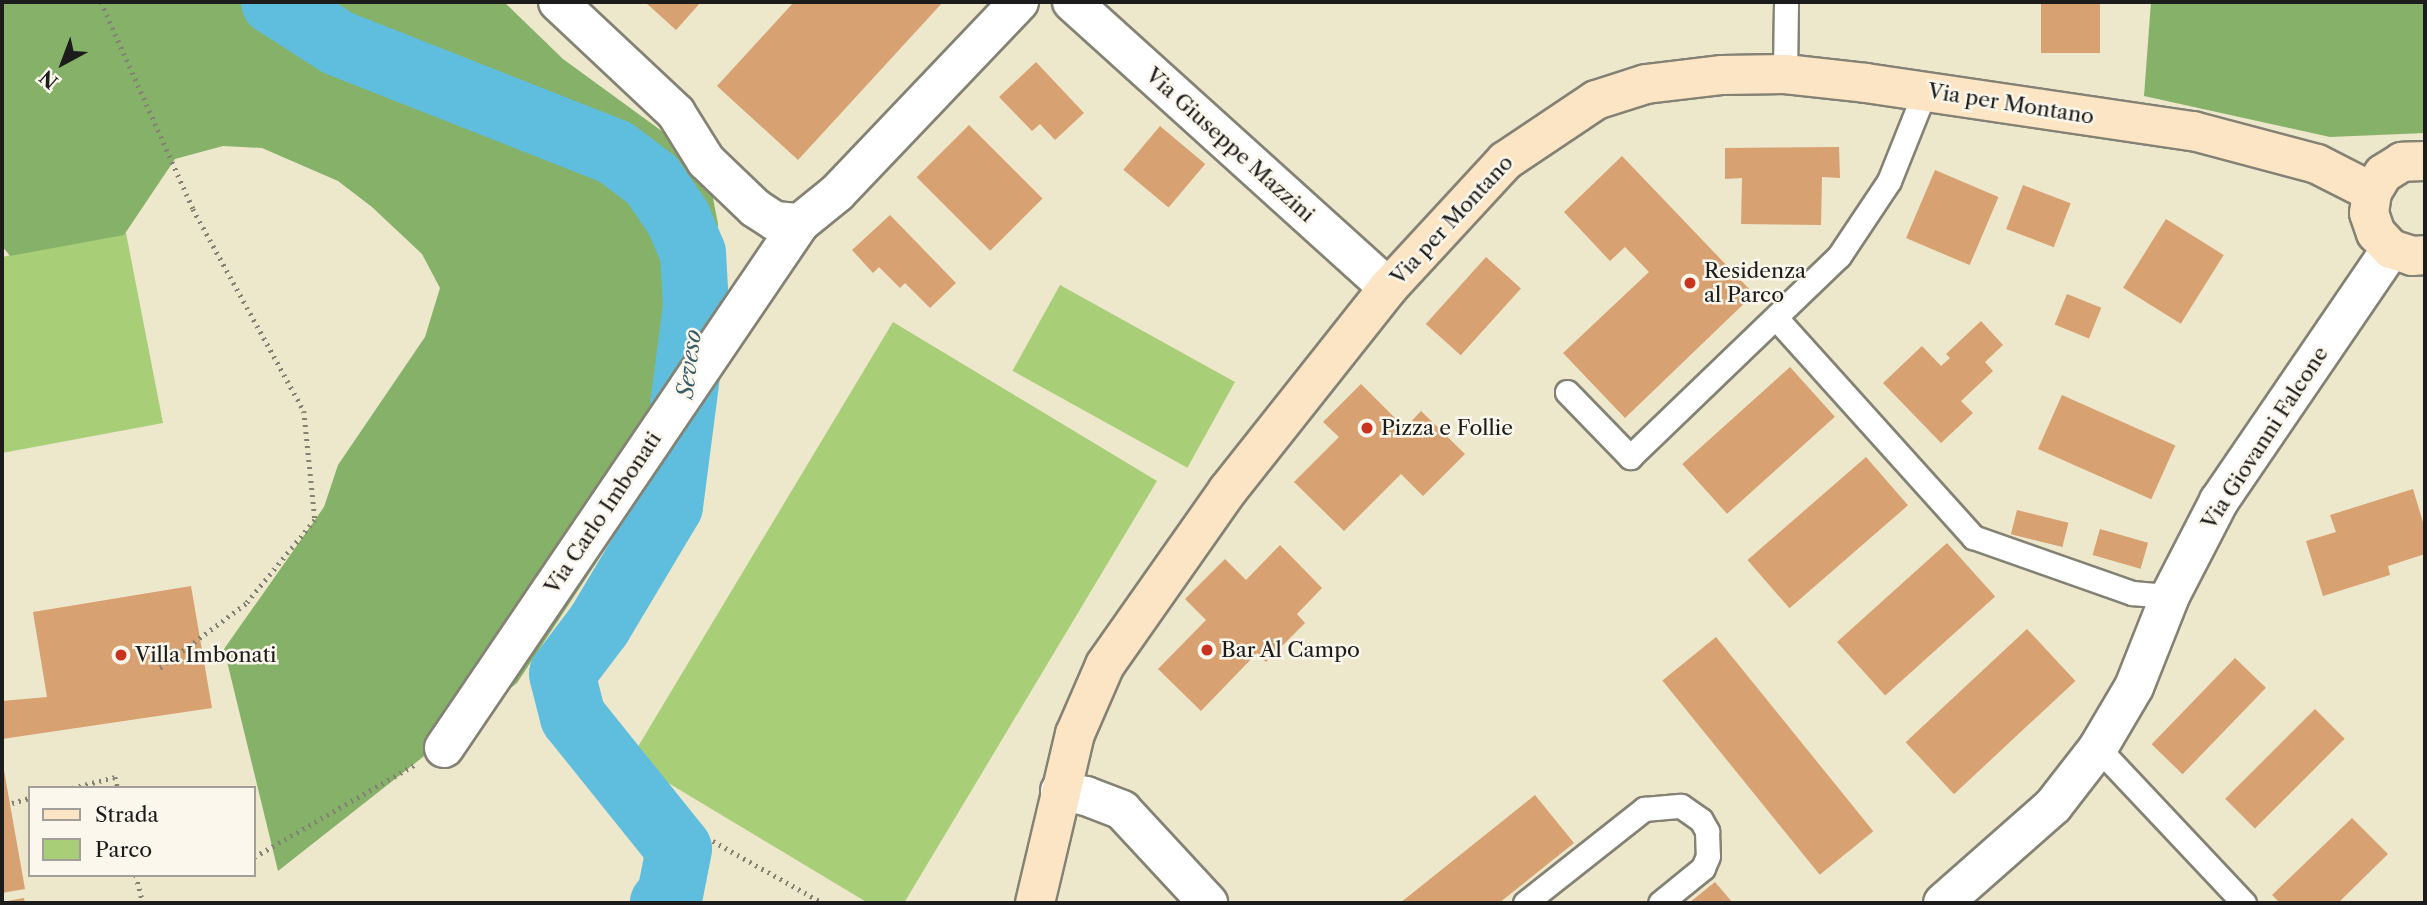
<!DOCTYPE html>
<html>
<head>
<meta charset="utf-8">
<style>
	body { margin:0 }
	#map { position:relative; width:2427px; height:905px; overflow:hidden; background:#ede7cc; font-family:"Libre Caslon Text",serif }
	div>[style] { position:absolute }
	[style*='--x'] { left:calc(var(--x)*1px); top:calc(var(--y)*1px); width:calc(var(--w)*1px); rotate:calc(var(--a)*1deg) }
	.green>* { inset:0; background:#a9ce78; transform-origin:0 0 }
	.forest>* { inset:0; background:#86b168 }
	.river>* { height:66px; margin:-33px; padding:0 33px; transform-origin:33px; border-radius:33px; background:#5fbedd }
	.building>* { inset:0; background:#d8a171; transform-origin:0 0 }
	.path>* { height:4.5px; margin-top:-2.25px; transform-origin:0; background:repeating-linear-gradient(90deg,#848274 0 2px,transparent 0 7px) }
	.roads { filter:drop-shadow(2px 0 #848274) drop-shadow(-2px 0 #848274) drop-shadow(0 2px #848274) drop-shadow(0 -2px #848274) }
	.lane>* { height:23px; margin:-11.5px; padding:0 11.5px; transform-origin:11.5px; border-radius:11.5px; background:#fff }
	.street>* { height:38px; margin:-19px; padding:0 19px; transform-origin:19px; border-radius:19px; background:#fff }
	.secondary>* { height:38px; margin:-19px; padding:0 19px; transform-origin:19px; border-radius:19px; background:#fce5c4 }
	.dots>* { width:19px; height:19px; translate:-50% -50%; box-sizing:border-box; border:4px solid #fbf7ec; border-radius:50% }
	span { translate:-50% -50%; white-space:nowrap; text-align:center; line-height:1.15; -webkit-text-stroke:5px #fbf7ec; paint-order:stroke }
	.street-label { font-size:21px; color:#1c1c1c }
	.poi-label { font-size:21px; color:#1c1c1c }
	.left { translate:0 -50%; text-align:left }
	.water-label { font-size:23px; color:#375d69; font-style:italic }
	.frame { position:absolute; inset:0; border:4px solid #1c1c1c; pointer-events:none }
	.legend { position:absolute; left:28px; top:786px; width:228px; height:91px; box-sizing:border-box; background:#fbf7ec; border:2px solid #a29f99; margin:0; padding:9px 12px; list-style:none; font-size:21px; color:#1c1c1c }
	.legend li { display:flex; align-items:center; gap:14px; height:35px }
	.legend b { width:35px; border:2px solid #a29f99 }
	.north { position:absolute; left:28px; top:28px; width:70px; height:70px; -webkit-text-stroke:5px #fbf7ec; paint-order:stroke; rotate:221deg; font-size:19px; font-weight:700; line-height:28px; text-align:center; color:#1c1c1c }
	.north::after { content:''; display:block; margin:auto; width:24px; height:32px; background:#1c1c1c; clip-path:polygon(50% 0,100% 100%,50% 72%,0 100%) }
</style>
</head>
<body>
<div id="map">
	<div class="green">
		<div style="clip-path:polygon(126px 233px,163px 423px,2px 453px,2px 257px)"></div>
		<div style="left:1060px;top:285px;width:200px;height:98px;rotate:29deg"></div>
		<div style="clip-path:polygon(893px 322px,1157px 481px,904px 903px,868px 903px,630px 760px)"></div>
	</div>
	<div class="forest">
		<div style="clip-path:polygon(2px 2px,504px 2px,563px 59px,681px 145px,712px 193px,718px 224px,713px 283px,729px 361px,517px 683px,278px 871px,224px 649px,324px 507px,338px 465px,425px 337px,440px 288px,422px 254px,372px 207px,338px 181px,262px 148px,223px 146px,175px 159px,124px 235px,10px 256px,2px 246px)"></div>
		<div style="clip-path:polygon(2151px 2px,2425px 2px,2425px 133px,2330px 137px,2144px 96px)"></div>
	</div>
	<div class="river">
		<div style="--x:274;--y:2;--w:76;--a:32.6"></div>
		<div style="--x:338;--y:43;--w:298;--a:21.5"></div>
		<div style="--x:615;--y:152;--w:46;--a:37.1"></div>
		<div style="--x:652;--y:180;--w:46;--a:55.6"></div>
		<div style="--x:678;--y:218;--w:38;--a:67"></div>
		<div style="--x:693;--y:253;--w:53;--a:86.8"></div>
		<div style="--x:696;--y:306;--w:202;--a:97.4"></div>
		<div style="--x:670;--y:506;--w:139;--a:120.8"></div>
		<div style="--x:599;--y:625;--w:61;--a:127.1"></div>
		<div style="--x:562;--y:674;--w:44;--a:75.7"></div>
		<div style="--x:573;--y:717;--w:169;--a:51.2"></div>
		<div style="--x:679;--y:849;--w:52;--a:101.1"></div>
		<div style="--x:669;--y:900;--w:7;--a:153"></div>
	</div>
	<div class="building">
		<div style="clip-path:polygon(645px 2px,701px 2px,676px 30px)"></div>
		<div style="clip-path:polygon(794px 2px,943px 2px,798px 160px,717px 86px)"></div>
		<div style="left:2041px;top:2px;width:59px;height:51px"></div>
		<div style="clip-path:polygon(1036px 62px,1084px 113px,1055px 140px,1040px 124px,1032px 131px,999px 97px)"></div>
		<div style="left:969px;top:125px;width:104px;height:74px;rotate:45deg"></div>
		<div style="left:1160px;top:126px;width:59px;height:57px;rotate:40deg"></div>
		<div style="clip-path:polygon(1839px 147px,1840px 178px,1822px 177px,1821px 225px,1741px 224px,1742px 178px,1725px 179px,1725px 148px)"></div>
		<div style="clip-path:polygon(1622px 156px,1754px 294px,1625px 418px,1563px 353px,1649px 272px,1625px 247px,1610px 261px,1564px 212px)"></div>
		<div style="left:1935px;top:170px;width:69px;height:74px;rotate:23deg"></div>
		<div style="left:2023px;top:185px;width:51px;height:47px;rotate:21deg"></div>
		<div style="clip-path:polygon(890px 215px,956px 283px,930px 308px,905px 283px,900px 288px,879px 267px,873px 273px,852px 250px)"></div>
		<div style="left:2166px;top:219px;width:68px;height:81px;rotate:32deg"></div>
		<div style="left:1486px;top:257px;width:47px;height:90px;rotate:42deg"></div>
		<div style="left:2067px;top:294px;width:37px;height:33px;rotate:22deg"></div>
		<div style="clip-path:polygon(1981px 321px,2003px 345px,1985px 362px,1993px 371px,1961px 401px,1973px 413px,1941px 443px,1883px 383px,1922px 346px,1941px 366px,1950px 358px,1946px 354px)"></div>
		<div style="left:1790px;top:367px;width:67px;height:145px;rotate:48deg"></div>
		<div style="clip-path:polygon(1361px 384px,1405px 428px,1421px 411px,1465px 454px,1423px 496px,1401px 474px,1344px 531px,1294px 482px,1339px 437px,1323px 422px)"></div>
		<div style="left:2062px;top:395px;width:124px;height:59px;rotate:24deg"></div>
		<div style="left:1866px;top:457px;width:64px;height:157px;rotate:49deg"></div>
		<div style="clip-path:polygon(2413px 489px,2425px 529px,2425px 554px,2388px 566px,2390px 575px,2323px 596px,2306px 541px,2336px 532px,2330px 515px)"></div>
		<div style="left:2017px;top:510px;width:53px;height:25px;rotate:14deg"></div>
		<div style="left:2100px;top:529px;width:50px;height:27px;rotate:16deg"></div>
		<div style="left:1947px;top:543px;width:72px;height:148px;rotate:48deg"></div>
		<div style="clip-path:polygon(1280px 545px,1322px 588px,1297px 614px,1305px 623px,1266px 662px,1257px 653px,1201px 711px,1158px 669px,1206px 620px,1185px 599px,1225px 559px,1246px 580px)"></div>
		<div style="clip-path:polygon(191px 586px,212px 708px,2px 739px,2px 701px,47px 697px,33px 612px)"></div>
		<div style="left:2027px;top:629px;width:71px;height:166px;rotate:47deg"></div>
		<div style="left:1716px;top:637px;width:250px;height:69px;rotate:51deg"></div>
		<div style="left:2235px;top:658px;width:43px;height:120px;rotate:44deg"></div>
		<div style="left:2315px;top:709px;width:42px;height:127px;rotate:45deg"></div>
		<div style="clip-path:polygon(2px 759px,25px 889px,2px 893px)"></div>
		<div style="clip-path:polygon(1535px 795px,1574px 843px,1499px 903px,1400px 903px)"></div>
		<div style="clip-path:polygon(2352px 818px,2388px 854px,2338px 903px,2280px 903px,2272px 895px)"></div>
		<div style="clip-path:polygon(1715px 882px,1733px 903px,1689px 903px)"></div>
		<div style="clip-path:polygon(24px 898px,25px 903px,2px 903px,2px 902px)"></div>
	</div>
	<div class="path">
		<div style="--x:101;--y:2;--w:227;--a:66"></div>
		<div style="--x:193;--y:209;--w:230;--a:61.2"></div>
		<div style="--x:304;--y:411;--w:110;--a:84.2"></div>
		<div style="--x:315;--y:520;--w:109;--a:129.4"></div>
		<div style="--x:246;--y:604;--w:109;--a:143.2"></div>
		<div style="--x:72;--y:788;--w:44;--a:-14.3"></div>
		<div style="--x:115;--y:777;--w:11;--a:75"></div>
		<div style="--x:12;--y:803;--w:19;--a:-16"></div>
		<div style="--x:713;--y:841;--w:126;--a:29.4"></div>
		<div style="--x:254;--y:857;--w:185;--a:-29.9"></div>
		<div style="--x:136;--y:875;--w:29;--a:76"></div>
	</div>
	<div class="roads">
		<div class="lane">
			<div style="--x:1785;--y:74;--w:72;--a:-89.2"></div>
			<div style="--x:1776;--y:318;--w:295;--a:48"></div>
			<div style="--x:1973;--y:537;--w:169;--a:19.4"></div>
			<div style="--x:2132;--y:593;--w:38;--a:5"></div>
			<div style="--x:1567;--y:392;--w:91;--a:45.9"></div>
			<div style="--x:1630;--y:457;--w:290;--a:-43.9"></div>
			<div style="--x:1839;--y:256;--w:90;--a:-56.3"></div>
			<div style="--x:1889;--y:181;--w:97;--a:-68.2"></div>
			<div style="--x:2098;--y:748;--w:213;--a:46.7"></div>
			<div style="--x:1525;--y:903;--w:152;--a:-38.3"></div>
			<div style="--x:1644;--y:809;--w:37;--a:-5"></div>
			<div style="--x:1681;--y:806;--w:24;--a:35"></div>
			<div style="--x:1701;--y:820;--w:13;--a:61"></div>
			<div style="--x:1707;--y:831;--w:25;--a:88"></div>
			<div style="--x:1708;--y:856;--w:13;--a:113"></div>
			<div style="--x:1703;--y:868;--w:55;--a:140.9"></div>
		</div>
		<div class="street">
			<div style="--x:558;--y:2;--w:162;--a:43.2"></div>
			<div style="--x:676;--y:113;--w:57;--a:58"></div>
			<div style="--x:706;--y:161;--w:68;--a:43.8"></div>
			<div style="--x:755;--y:208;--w:24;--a:33"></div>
			<div style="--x:775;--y:221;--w:25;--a:5"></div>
			<div style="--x:1072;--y:2;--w:426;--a:42.1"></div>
			<div style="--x:444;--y:748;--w:634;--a:-55.86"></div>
			<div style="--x:800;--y:223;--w:48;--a:-39"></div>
			<div style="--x:837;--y:193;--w:264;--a:-46.4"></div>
			<div style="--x:1060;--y:791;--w:26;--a:11"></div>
			<div style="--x:1086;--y:796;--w:39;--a:21"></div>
			<div style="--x:1122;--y:810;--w:127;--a:47.2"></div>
			<div style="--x:1943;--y:903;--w:147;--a:-41.4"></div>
			<div style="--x:2053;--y:806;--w:73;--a:-52.2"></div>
			<div style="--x:2098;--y:748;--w:71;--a:-59.5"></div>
			<div style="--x:2134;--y:687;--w:98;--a:-68.4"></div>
			<div style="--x:2170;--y:596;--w:107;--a:-62.7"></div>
			<div style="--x:2219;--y:501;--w:305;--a:-55.7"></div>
		</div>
		<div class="secondary">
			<div style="--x:2425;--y:161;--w:23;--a:178"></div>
			<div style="--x:2402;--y:162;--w:22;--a:148"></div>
			<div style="--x:2383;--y:174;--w:21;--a:121"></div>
			<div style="--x:2372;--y:192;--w:21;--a:98"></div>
			<div style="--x:2369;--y:213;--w:21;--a:71"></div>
			<div style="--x:2376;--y:233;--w:22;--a:47"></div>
			<div style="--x:2391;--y:249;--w:22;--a:18"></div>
			<div style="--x:2412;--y:256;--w:13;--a:-4"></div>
			<div style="--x:1035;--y:903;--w:174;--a:-76.7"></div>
			<div style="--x:1075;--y:734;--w:75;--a:-66.5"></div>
			<div style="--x:1105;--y:665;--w:214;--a:-54.9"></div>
			<div style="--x:1228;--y:490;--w:258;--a:-51.6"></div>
			<div style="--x:1388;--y:288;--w:173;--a:-47.3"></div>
			<div style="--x:1505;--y:161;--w:110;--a:-33.8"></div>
			<div style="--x:1596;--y:100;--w:52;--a:-17.7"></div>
			<div style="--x:1646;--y:84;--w:77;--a:-6.8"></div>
			<div style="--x:1722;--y:75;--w:63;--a:-0.9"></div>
			<div style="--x:1785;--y:74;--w:81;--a:6.3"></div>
			<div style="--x:1866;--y:83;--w:331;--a:8.4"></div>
			<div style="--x:2193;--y:131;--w:128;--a:14.9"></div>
			<div style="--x:2317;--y:164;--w:62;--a:27"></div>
		</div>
	</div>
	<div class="dots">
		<div style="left:1690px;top:283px;background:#c8321e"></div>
		<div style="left:1367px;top:428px;background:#c8321e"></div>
		<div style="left:1207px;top:650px;background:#c8321e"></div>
		<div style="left:121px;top:655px;background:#c8321e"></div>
	</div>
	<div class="street-label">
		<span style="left:2011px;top:104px;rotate:9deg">Via per Montano</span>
		<span style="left:1230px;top:145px;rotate:42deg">Via Giuseppe Mazzini</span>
		<span style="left:1452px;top:220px;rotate:-47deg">Via per Montano</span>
		<span style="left:2265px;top:438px;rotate:-57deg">Via Giovanni Falcone</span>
		<span style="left:603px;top:513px;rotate:-56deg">Via Carlo Imbonati</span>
	</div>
	<div class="poi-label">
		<span class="left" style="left:1704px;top:283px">Residenza<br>al Parco</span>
		<span class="left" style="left:1381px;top:428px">Pizza e Follie</span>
		<span class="left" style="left:1221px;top:650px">Bar Al Campo</span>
		<span class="left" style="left:135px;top:655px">Villa Imbonati</span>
	</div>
	<div class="water-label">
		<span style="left:689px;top:364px;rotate:-83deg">Seveso</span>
	</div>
	<div class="frame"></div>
	<ul class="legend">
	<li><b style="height:9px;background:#fce5c4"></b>Strada</li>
	<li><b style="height:19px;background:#a9ce78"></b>Parco</li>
	</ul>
	<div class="north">N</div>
</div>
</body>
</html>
